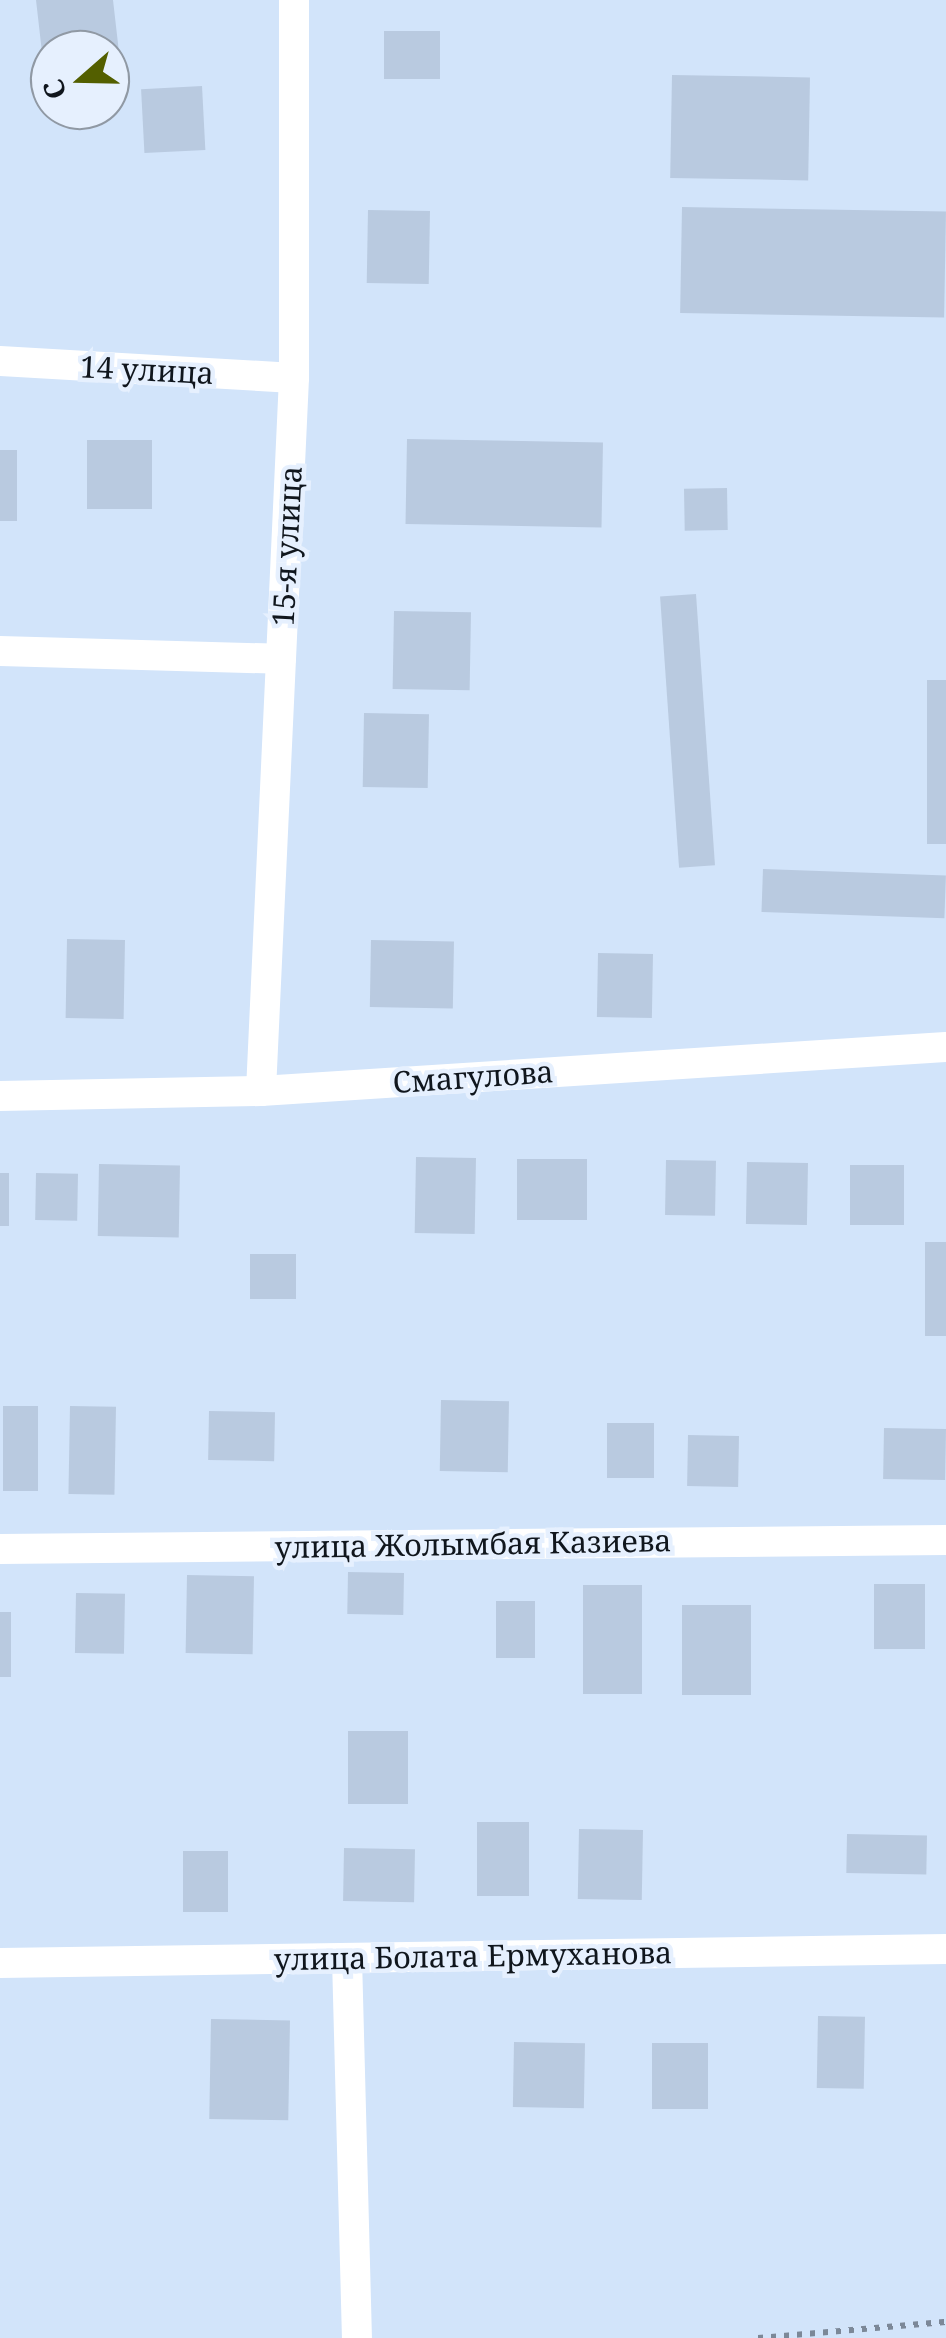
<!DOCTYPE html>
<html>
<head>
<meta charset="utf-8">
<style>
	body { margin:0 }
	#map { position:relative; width:946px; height:2338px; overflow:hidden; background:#d2e4fa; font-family:"Noto Serif",serif }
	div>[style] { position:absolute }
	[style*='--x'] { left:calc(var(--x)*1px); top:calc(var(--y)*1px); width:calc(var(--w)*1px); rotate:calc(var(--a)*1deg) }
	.building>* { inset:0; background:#b9cae0; transform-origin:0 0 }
	.path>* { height:6px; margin-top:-3px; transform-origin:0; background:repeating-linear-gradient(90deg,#7c8898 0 5px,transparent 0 13px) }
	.minor>* { height:30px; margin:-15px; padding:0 15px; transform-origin:15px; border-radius:15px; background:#fff }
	span { translate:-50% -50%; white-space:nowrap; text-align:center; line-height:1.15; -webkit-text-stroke:9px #e6f0fe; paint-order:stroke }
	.street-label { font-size:30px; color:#10161d }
	.north { position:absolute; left:30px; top:30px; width:100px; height:100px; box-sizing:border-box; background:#e6f0fe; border:2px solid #9099a4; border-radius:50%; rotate:250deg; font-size:28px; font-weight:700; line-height:40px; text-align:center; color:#10161d }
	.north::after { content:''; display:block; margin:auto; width:35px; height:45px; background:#535f00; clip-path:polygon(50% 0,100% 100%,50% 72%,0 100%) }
</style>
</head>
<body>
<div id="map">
	<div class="building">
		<div style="clip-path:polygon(36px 0,113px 0,120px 61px,110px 62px,110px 50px,50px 50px,50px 69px,44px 70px)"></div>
		<div style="left:384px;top:31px;width:56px;height:48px"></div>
		<div style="left:672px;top:75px;width:138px;height:103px;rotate:1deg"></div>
		<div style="left:202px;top:86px;width:64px;height:61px;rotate:87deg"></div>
		<div style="left:682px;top:207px;width:264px;height:106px;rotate:1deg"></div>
		<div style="left:368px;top:210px;width:62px;height:73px;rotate:1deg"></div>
		<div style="left:407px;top:439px;width:196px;height:85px;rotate:1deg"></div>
		<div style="left:87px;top:440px;width:65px;height:69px"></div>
		<div style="left:0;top:450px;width:17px;height:71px"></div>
		<div style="left:727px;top:488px;width:42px;height:43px;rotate:89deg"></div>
		<div style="left:696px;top:594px;width:272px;height:36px;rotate:86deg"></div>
		<div style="left:394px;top:611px;width:77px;height:78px;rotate:1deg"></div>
		<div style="left:927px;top:680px;width:19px;height:164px"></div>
		<div style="left:364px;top:713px;width:65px;height:74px;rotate:1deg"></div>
		<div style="left:763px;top:869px;width:183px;height:43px;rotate:2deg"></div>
		<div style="left:67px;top:939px;width:58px;height:79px;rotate:1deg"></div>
		<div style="left:371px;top:940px;width:83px;height:67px;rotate:1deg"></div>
		<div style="left:598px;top:953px;width:55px;height:64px;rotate:1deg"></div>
		<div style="left:416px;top:1157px;width:60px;height:76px;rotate:1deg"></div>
		<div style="left:517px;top:1159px;width:70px;height:61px"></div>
		<div style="left:666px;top:1160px;width:50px;height:55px;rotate:1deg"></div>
		<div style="left:747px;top:1162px;width:61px;height:62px;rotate:1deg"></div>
		<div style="left:99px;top:1164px;width:81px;height:72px;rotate:1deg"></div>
		<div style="left:850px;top:1165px;width:54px;height:60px"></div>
		<div style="left:0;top:1173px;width:9px;height:53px"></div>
		<div style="left:36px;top:1173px;width:42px;height:47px;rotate:1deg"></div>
		<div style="left:925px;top:1242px;width:21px;height:94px"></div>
		<div style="left:250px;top:1254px;width:46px;height:45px"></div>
		<div style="left:441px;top:1400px;width:68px;height:71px;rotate:1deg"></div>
		<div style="left:3px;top:1406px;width:35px;height:85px"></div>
		<div style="left:70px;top:1406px;width:46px;height:88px;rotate:1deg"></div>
		<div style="left:209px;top:1411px;width:66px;height:49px;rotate:1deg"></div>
		<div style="left:607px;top:1423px;width:47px;height:55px"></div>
		<div style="left:884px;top:1428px;width:62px;height:51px;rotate:1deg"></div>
		<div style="left:688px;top:1435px;width:51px;height:51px;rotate:1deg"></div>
		<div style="left:348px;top:1572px;width:56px;height:42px;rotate:1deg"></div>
		<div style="left:187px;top:1575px;width:67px;height:78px;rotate:1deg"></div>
		<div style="left:874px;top:1584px;width:51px;height:65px"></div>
		<div style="left:583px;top:1585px;width:59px;height:109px"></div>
		<div style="left:76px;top:1593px;width:49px;height:60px;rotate:1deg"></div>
		<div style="left:496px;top:1601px;width:39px;height:57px"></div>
		<div style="left:682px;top:1605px;width:69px;height:90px"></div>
		<div style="left:0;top:1612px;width:11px;height:65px"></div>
		<div style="left:348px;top:1731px;width:60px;height:73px"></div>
		<div style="left:477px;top:1822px;width:52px;height:74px"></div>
		<div style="left:579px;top:1829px;width:64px;height:70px;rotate:1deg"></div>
		<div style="left:847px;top:1834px;width:80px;height:39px;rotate:1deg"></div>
		<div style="left:344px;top:1848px;width:71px;height:53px;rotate:1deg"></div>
		<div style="left:183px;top:1851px;width:45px;height:61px"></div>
		<div style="left:818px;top:2016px;width:47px;height:72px;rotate:1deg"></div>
		<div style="left:211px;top:2019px;width:79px;height:100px;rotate:1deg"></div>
		<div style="left:514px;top:2042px;width:71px;height:65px;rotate:1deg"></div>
		<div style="left:652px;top:2043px;width:56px;height:66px"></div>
	</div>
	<div class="path">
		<div style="--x:758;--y:2338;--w:189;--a:-4.9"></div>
	</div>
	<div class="minor">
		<div style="--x:0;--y:361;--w:294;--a:3.3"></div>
		<div style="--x:0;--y:651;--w:281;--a:1.6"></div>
		<div style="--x:261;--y:1091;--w:714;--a:-87.35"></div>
		<div style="--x:294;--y:378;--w:378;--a:-90"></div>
		<div style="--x:0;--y:1096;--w:261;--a:-1.1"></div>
		<div style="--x:261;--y:1091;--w:686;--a:-3.68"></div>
		<div style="--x:0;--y:1549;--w:946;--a:-0.55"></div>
		<div style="--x:347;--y:1958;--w:380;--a:88.5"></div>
		<div style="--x:0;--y:1963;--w:946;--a:-0.85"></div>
	</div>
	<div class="street-label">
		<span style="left:147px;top:370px;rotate:3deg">14 улица</span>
		<span style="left:287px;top:546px;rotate:-87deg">15-я улица</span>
		<span style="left:473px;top:1077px;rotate:-4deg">Смагулова</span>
		<span style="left:473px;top:1544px;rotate:-1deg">улица Жолымбая Казиева</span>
		<span style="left:473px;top:1956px;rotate:-1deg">улица Болата Ермуханова</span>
	</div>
	<div class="north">С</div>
</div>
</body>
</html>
